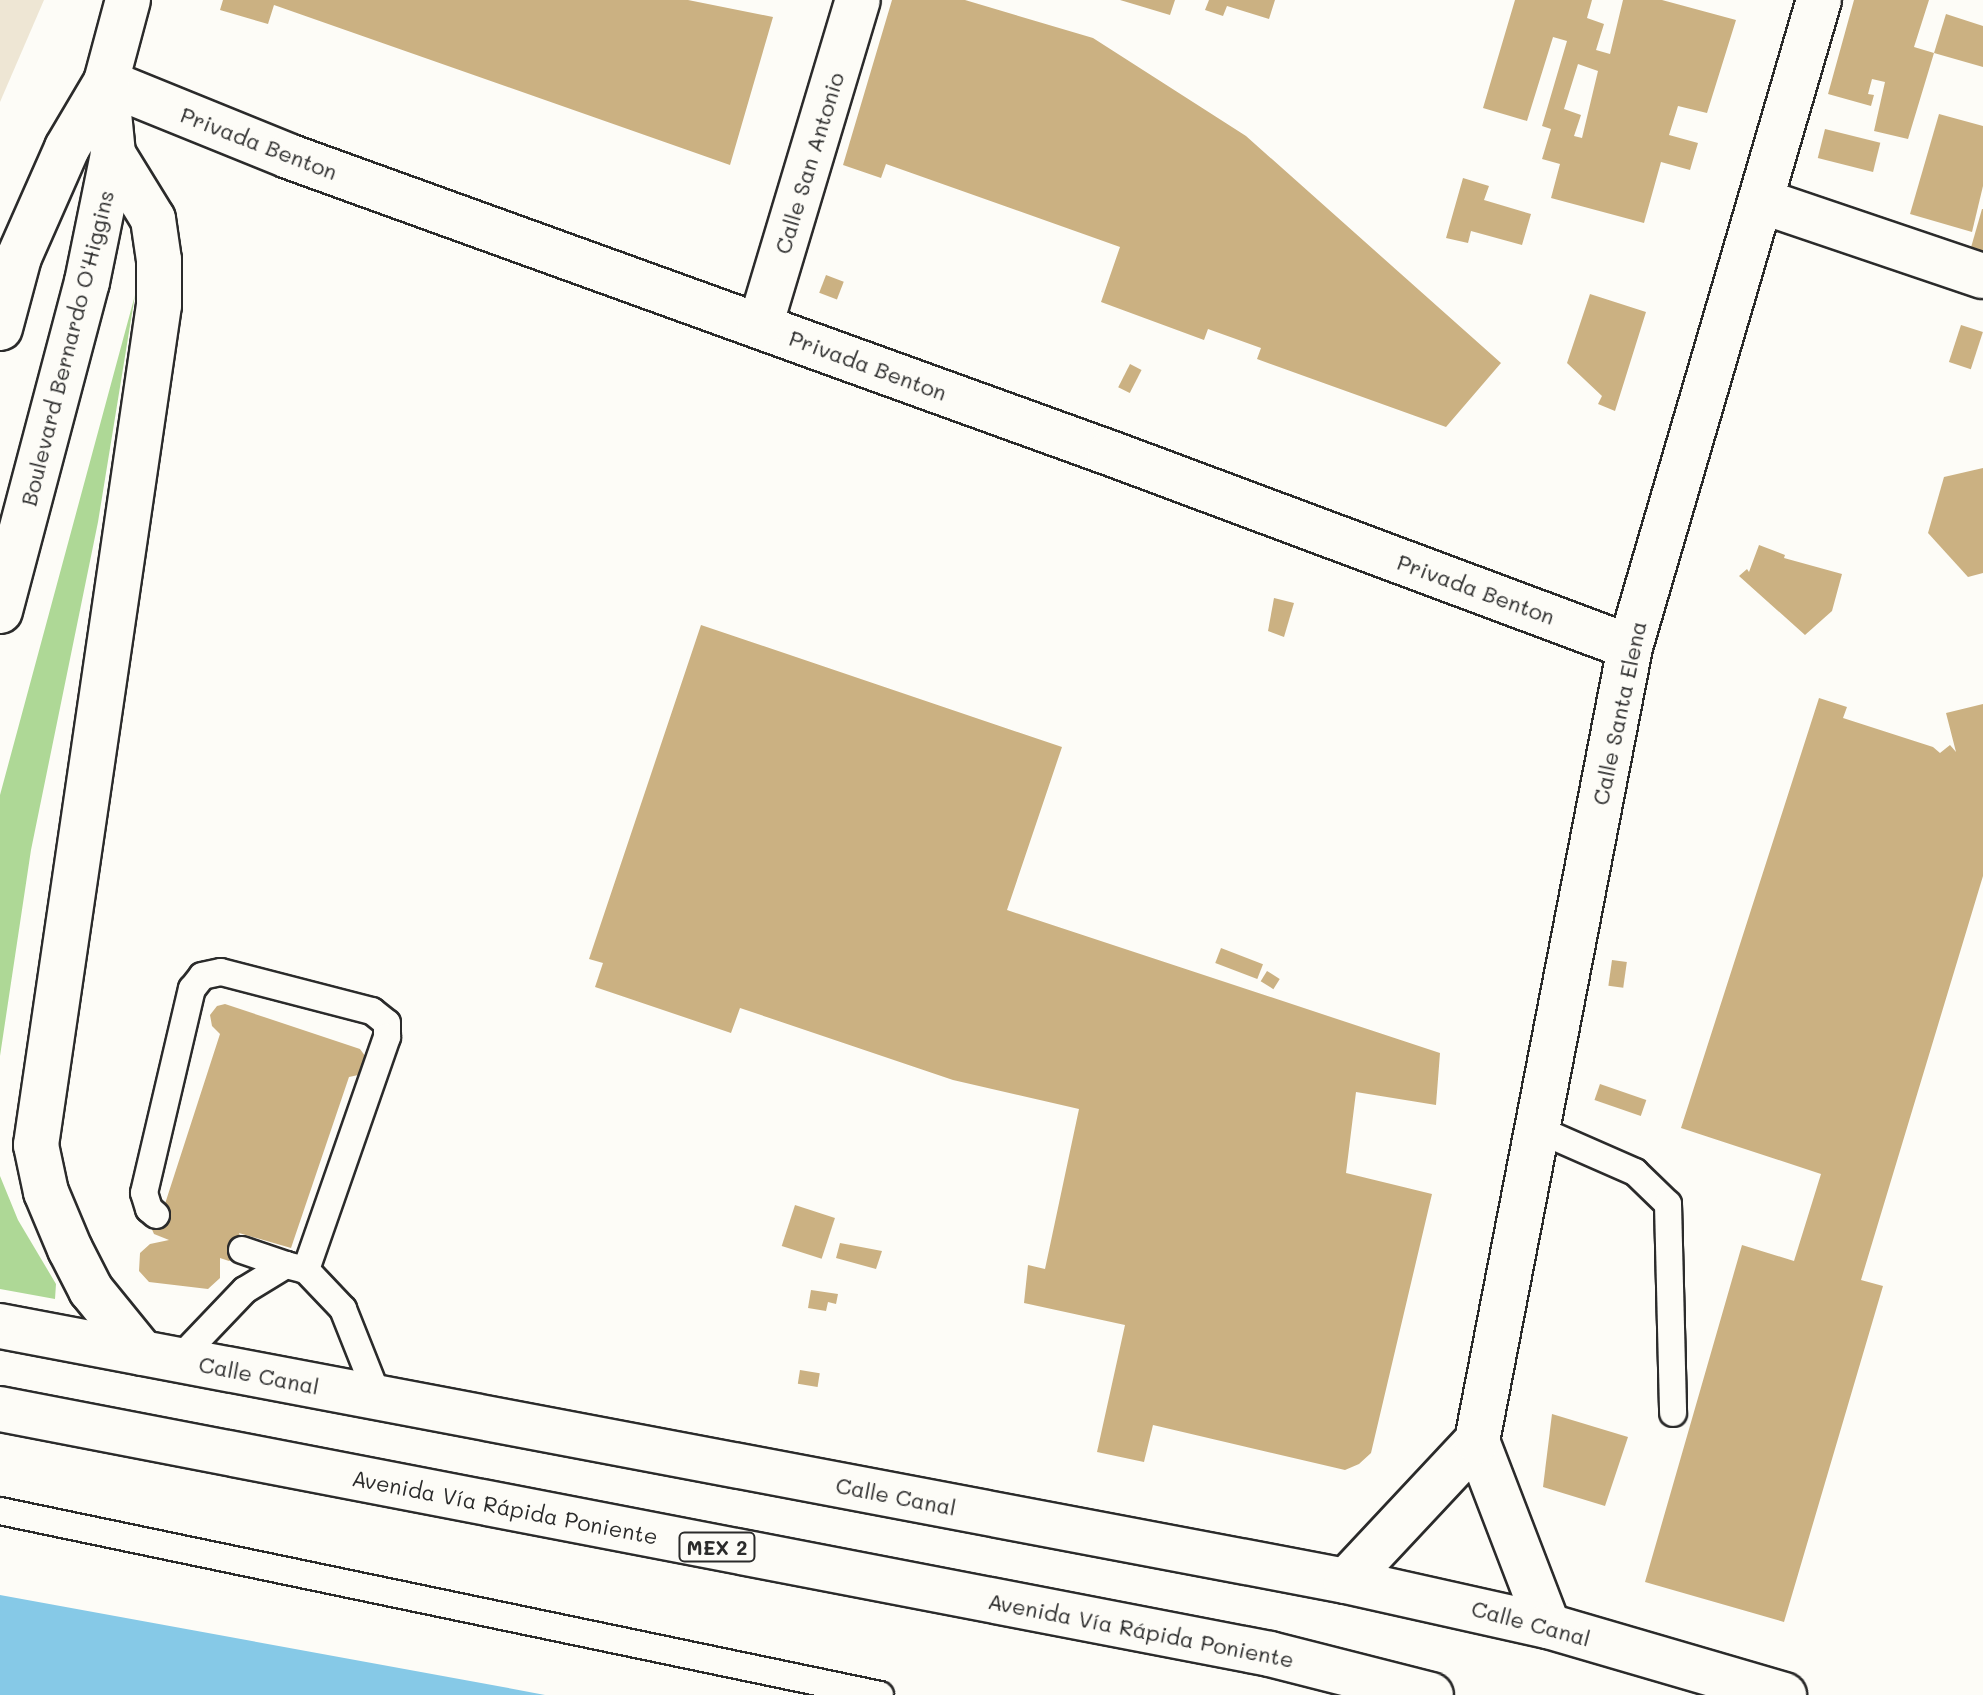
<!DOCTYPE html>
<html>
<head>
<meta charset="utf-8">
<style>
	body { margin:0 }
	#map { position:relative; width:1983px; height:1695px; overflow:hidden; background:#fdfcf7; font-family:Mali,sans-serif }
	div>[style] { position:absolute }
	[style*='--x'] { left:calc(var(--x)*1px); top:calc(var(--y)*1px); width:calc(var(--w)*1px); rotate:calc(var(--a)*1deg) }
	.built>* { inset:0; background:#eee6d4 }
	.green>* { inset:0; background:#aed896 }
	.water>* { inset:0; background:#86c9e7 }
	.building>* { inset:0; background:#cbb182; transform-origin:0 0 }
	.roads { filter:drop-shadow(2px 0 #2b2b2b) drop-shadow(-2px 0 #2b2b2b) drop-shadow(0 2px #2b2b2b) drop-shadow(0 -2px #2b2b2b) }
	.lane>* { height:26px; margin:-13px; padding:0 13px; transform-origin:13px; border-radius:13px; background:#fdfcf7 }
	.street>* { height:44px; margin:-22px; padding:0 22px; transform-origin:22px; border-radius:22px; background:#fdfcf7 }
	.secondary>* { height:44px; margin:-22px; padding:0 22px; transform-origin:22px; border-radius:22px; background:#fdfcf7 }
	.highway>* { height:44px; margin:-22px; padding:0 22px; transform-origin:22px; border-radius:22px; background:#fdfcf7 }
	span { translate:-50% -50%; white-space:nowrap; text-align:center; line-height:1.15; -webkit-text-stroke:6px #fdfcf7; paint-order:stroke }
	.shield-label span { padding:2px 6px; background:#fdfcf7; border:2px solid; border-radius:6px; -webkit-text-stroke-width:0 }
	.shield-label { font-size:20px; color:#2b2b2b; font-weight:700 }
	.street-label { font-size:22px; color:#2b2b2b }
</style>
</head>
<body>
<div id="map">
	<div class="built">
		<div style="clip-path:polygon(0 0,44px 0,0 102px)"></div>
	</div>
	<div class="green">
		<div style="clip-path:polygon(135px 295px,98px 522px,31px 850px,0 1056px,0 795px)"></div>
		<div style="clip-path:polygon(0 1176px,18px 1220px,56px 1284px,55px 1299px,0 1289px)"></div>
	</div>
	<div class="water">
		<div style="clip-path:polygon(0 1595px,503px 1687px,545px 1695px,0 1695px)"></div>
	</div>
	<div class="building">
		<div style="clip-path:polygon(223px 0,688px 0,773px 17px,730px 165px,274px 5px,268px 24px,220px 10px)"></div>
		<div style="clip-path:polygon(892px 0,965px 0,1093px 38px,1246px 136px,1501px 363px,1446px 427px,1257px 359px,1261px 348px,1208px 329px,1204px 340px,1101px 302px,1120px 247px,886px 164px,881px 178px,843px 165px)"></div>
		<div style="clip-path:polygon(1120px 0,1175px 0,1170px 15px)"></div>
		<div style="clip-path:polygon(1209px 0,1275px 0,1269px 19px,1227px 6px,1223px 16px,1205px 10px)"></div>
		<div style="clip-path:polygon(evenodd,1515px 0,1592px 0,1587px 18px,1604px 24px,1596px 50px,1610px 54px,1623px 0,1662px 0,1736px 20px,1707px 113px,1678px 106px,1669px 135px,1698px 143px,1690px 170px,1661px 162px,1644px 223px,1551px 198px,1560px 164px,1542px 159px,1551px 129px,1542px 126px,1567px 41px,1553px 37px,1527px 121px,1483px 108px,1515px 0,1578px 64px,1598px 71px,1582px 138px,1574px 136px,1581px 115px,1564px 109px,1578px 64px)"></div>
		<div style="clip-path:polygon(1854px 0,1929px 0,1914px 47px,1934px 53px,1908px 139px,1874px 131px,1885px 82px,1872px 79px,1868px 94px,1874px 95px,1871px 106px,1828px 94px)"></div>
		<div style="clip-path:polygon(1946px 14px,1983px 26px,1983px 67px,1934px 53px)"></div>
		<div style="clip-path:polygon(1939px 114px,1983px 126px,1983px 186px,1972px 232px,1910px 214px)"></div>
		<div style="left:1825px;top:129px;width:57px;height:30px;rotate:14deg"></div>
		<div style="clip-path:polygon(1463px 178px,1489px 186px,1484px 200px,1531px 214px,1522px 245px,1471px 231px,1468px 243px,1446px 238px)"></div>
		<div style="clip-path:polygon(1982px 209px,1983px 209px,1983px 255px,1970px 251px)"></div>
		<div style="left:826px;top:275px;width:19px;height:19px;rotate:21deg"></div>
		<div style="clip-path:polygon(1590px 294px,1646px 312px,1615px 411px,1598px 404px,1602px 396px,1567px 363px)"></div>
		<div style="left:1961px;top:325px;width:23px;height:39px;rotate:18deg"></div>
		<div style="left:1130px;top:364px;width:13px;height:26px;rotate:27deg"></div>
		<div style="clip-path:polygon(1983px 468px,1983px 573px,1968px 577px,1928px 533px,1944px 477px)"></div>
		<div style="clip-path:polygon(1759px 545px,1785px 555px,1784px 558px,1842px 574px,1832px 611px,1805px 635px,1739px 576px,1747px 569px,1749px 572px)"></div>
		<div style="clip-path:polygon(1274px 598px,1294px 603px,1284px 637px,1268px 631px)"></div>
		<div style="clip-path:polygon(701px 625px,1062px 747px,1007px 910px,1440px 1053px,1436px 1105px,1356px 1092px,1346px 1173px,1432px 1194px,1371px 1453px,1359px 1464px,1345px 1470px,1153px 1425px,1144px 1462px,1097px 1452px,1125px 1325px,1024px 1303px,1028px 1265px,1045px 1269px,1079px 1109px,953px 1080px,740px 1008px,731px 1033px,595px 987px,603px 963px,589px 959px)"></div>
		<div style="clip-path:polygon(1819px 698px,1847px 707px,1843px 718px,1933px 747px,1940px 753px,1950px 745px,1956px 752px,1946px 713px,1983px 704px,1983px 876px,1861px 1280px,1883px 1286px,1784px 1622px,1645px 1582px,1742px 1245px,1794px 1261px,1821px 1174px,1681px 1128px)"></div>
		<div style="left:1221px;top:948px;width:45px;height:16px;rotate:21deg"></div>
		<div style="left:1612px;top:960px;width:15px;height:26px;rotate:8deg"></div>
		<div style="left:1267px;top:971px;width:15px;height:12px;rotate:32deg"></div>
		<div style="clip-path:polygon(225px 1004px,360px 1049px,368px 1060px,363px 1074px,349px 1077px,291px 1248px,239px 1233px,244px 1246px,240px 1256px,229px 1261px,220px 1258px,220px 1278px,208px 1289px,149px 1282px,139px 1271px,140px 1253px,150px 1244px,169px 1240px,154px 1234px,150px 1225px,163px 1210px,220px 1034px,212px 1026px,210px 1015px,217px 1006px)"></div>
		<div style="left:1600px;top:1084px;width:49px;height:17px;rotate:19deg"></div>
		<div style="left:795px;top:1205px;width:42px;height:43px;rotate:18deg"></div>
		<div style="clip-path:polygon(840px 1243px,882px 1251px,876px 1269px,836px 1258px)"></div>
		<div style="clip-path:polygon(811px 1290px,838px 1294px,836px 1304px,828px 1302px,826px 1311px,808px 1308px)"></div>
		<div style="left:800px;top:1370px;width:20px;height:14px;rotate:9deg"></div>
		<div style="clip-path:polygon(1552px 1414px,1628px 1437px,1605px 1506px,1543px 1487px)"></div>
	</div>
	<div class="roads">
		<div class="lane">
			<div style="--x:1537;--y:1129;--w:107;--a:23.7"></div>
			<div style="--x:1635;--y:1172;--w:46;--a:44.1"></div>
			<div style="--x:1668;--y:1204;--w:209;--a:88.6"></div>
			<div style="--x:156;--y:1215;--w:9;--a:-139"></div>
			<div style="--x:149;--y:1209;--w:17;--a:-107"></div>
			<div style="--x:144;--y:1193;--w:210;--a:-76.8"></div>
			<div style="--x:192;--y:989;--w:16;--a:-52"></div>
			<div style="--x:202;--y:976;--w:19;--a:-12"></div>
			<div style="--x:221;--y:972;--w:156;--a:14.5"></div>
			<div style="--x:372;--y:1011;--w:19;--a:39"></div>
			<div style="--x:387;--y:1023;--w:14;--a:90"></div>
			<div style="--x:387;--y:1037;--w:247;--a:109.2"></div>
			<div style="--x:242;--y:1250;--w:46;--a:18.8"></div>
			<div style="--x:179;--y:1359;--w:95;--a:-46.3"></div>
			<div style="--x:245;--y:1290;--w:48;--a:-31.4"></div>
			<div style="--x:286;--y:1265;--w:21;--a:14"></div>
			<div style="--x:306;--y:1270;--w:54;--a:46.5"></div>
			<div style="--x:343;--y:1309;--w:95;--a:68.3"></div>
			<div style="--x:0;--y:1511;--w:899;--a:11.81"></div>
		</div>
		<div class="street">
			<div style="--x:106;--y:82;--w:196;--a:22.1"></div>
			<div style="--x:288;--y:156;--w:874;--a:19.87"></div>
			<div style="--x:1110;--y:453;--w:555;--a:20.46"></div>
			<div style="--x:1761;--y:201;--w:234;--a:18.7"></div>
			<div style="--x:760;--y:326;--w:340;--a:-73.3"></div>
			<div style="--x:1346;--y:1581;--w:192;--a:-46.9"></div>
			<div style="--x:1548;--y:1626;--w:198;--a:-111"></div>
			<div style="--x:1477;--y:1441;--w:809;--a:-79.09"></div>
			<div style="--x:1630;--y:647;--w:674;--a:-73.72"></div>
		</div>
		<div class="secondary">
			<div style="--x:113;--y:154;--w:76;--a:58.4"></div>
			<div style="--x:153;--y:219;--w:41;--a:81.7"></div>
			<div style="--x:159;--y:260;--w:45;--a:90"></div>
			<div style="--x:159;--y:305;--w:849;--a:98.33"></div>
			<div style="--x:36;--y:1145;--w:48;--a:78"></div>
			<div style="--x:46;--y:1192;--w:62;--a:67.2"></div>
			<div style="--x:70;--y:1249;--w:46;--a:62.9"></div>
			<div style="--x:91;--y:1290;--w:81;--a:51"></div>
			<div style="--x:0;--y:328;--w:73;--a:-75"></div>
			<div style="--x:19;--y:257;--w:119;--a:-66.2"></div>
			<div style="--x:67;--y:148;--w:77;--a:-59.4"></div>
			<div style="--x:106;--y:82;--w:85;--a:-75"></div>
			<div style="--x:0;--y:611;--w:340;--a:-75.2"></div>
			<div style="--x:87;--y:282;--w:131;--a:-78.5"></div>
			<div style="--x:113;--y:154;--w:72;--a:-95.6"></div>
			<div style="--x:0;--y:1326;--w:1370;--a:10.73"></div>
			<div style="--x:1346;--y:1581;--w:207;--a:12.6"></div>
			<div style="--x:1548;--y:1626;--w:246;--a:16.3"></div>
		</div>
		<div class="highway">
			<div style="--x:0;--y:1409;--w:1293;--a:10.92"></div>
			<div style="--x:1270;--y:1654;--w:166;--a:14.3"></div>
		</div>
	</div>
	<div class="shield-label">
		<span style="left:717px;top:1547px">MEX 2</span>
	</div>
	<div class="street-label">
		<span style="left:259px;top:143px;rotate:21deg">Privada Benton</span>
		<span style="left:809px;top:163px;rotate:-73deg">Calle San Antonio</span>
		<span style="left:67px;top:348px;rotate:-76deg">Boulevard Bernardo O'Higgins</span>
		<span style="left:868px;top:365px;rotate:20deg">Privada Benton</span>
		<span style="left:1476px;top:589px;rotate:20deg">Privada Benton</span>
		<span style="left:1619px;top:713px;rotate:-78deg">Calle Santa Elena</span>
		<span style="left:259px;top:1375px;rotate:11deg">Calle Canal</span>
		<span style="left:896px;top:1496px;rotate:11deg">Calle Canal</span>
		<span style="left:505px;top:1507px;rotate:11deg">Avenida Vía Rápida Poniente</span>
		<span style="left:1531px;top:1623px;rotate:15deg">Calle Canal</span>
		<span style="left:1141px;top:1630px;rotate:11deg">Avenida Vía Rápida Poniente</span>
	</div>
</div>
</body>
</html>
